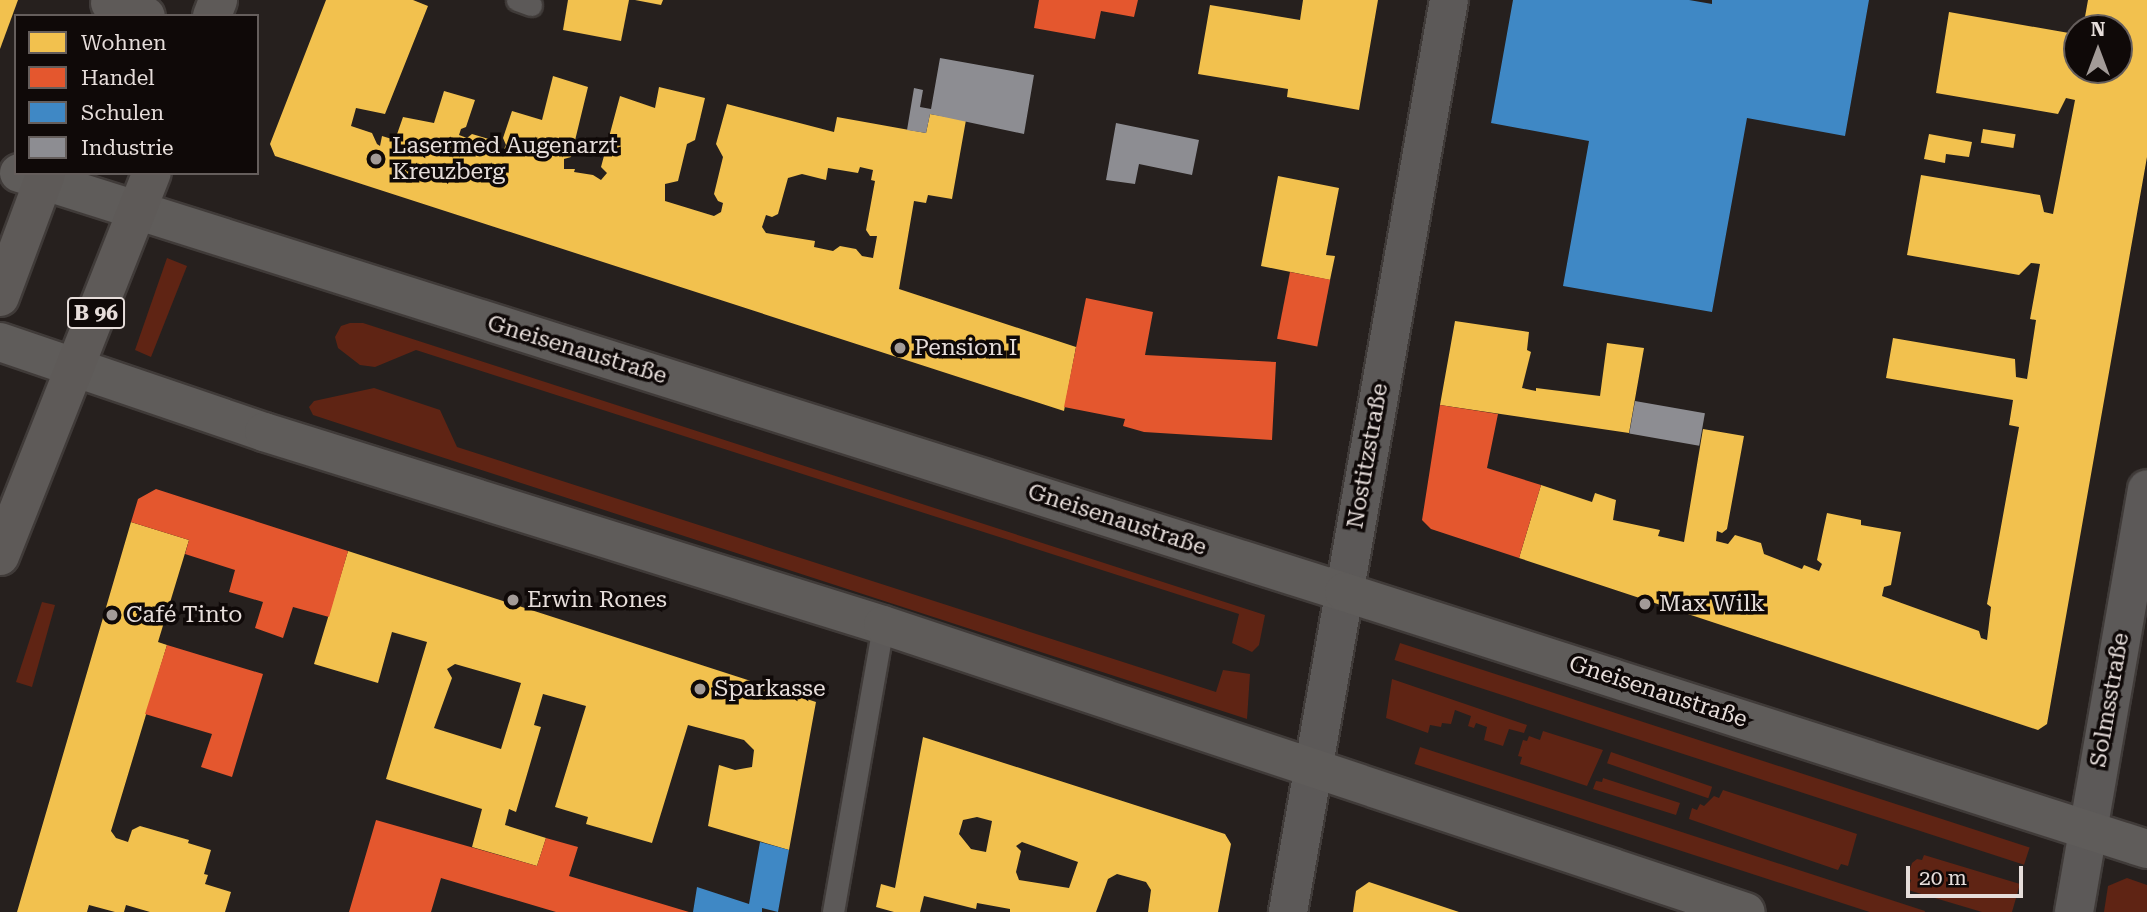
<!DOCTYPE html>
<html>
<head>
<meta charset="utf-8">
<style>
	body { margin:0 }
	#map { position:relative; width:2147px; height:912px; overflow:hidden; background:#26201e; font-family:"Roboto Serif",serif }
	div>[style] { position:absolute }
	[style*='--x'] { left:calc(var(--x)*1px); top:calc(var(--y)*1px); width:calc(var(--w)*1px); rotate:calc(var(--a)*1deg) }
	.green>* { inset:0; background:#5f2414; transform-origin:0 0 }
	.homes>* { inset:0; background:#f2c14e; transform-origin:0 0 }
	.shops>* { inset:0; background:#e4572e; transform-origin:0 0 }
	.schools>* { inset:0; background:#3f88c5 }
	.industry>* { inset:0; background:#8d8d92; transform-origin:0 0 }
	.roads { filter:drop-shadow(2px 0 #403b39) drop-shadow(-2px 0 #403b39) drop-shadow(0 2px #403b39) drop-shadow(0 -2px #403b39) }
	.lane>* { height:21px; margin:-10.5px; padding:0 10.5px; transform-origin:10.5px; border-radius:10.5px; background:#5c5958 }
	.street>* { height:38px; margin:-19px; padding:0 19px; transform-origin:19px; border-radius:19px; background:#5c5958 }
	.secondary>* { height:38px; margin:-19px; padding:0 19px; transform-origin:19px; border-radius:19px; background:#5f5c5a }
	.primary>* { height:38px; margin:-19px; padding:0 19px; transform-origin:19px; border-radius:19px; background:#5e5a58 }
	.dots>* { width:19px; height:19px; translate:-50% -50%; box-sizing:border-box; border:4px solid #0f0908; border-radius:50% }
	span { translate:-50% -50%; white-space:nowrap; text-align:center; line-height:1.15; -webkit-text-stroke:7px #0f0908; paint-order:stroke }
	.shield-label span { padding:2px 5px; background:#0f0908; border:2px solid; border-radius:5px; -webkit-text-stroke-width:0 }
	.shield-label { font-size:21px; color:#e6ddda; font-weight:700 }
	.poi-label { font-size:23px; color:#e6ddda }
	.left { translate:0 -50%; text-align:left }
	.street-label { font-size:23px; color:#e6ddda }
	.legend { position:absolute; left:14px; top:14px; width:245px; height:161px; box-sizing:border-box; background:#0f0908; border:2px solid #655e5c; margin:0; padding:9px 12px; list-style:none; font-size:21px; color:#e6ddda }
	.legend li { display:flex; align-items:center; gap:14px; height:35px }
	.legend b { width:35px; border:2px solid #655e5c }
	.north { position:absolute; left:2063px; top:14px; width:70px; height:70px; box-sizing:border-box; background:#0f0908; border:2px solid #655e5c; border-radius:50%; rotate:0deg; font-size:19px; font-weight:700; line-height:28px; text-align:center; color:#e6ddda }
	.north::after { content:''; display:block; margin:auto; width:24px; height:32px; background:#a39b98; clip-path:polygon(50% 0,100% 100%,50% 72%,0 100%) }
	.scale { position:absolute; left:1906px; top:866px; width:117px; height:32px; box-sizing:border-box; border:4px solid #e6ddda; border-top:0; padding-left:9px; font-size:21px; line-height:24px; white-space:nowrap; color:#e6ddda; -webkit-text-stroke:5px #0f0908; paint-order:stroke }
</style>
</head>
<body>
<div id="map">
	<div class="green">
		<div style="clip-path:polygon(167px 258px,187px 266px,151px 357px,135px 350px)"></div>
		<div style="clip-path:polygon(350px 323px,363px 323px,1265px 615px,1259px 645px,1252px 652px,1232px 643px,1239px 614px,416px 350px,375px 367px,360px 365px,338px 348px,335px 337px,341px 326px)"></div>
		<div style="clip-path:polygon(374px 388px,440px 410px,457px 447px,1216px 692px,1223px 670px,1250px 674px,1247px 719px,432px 454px,313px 415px,309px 407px,314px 401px)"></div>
		<div style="clip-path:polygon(42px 602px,55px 605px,32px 687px,16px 682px)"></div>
		<div style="left:1400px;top:643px;width:662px;height:18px;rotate:18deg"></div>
		<div style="clip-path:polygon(1392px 679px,1527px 725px,1524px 733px,1509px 729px,1503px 746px,1484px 740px,1487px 727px,1476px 723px,1474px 728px,1468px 726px,1471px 716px,1455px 710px,1451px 724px,1442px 723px,1441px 727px,1430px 725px,1428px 733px,1386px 718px)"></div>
		<div style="clip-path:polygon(1543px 731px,1603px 750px,1587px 786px,1520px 764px,1522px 757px,1518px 756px,1523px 740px,1527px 741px,1529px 736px,1540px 740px)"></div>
		<div style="left:1420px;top:747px;width:531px;height:18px;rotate:18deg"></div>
		<div style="left:1611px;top:752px;width:107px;height:12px;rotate:19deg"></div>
		<div style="clip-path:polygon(1603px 778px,1680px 803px,1676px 815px,1593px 789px,1596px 781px,1602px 782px)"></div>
		<div style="clip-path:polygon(1723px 790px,1857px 834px,1848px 866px,1841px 864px,1838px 870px,1689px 819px,1692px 808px,1697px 810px,1700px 804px,1704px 806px,1714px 796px,1719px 798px)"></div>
		<div style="clip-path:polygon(1924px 855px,2020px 884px,2012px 912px,1982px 912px,1908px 890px,1911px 880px,1907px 878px,1912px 863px,1917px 859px,1922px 860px)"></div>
		<div style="clip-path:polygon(2127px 878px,2147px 885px,2147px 912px,2104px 912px,2108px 886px)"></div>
	</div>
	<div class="homes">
		<div style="clip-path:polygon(0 0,18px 0,0 49px)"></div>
		<div style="clip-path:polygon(evenodd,326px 0,413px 0,428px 6px,385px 114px,356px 108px,351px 126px,372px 133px,377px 144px,380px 146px,382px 136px,395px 140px,403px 117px,434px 123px,444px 91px,475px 100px,466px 127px,461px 129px,459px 135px,467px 138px,472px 134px,492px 140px,494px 148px,503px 151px,506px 145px,503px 138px,512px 111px,542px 120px,553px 76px,588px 87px,571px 157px,564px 159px,564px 169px,575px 169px,574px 172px,593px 175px,601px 180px,607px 173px,601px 167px,620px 96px,655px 108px,659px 87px,705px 98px,695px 140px,687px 144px,678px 181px,665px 184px,665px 201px,714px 216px,721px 212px,723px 203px,718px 201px,714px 194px,723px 157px,716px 144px,727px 104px,834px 132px,837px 117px,926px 133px,930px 114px,966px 120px,952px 199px,928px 195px,926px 203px,914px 201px,899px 289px,1076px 347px,1064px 411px,275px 156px,270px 144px,326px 0,860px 167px,873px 170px,871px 180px,875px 181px,866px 230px,870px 236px,877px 236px,873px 258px,862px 256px,856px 249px,840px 246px,833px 251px,814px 247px,815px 241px,766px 233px,762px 227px,766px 215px,772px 217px,778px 214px,788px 178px,802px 174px,826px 180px,828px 168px,858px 173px,860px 167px)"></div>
		<div style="clip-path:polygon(568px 0,629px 0,621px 41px,563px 30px)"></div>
		<div style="clip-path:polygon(635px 0,663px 0,661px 5px)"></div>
		<div style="clip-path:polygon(1303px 0,1378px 0,1359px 110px,1287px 97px,1288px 89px,1198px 74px,1210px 5px,1300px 20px)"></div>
		<div style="clip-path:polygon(2088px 0,2147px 0,2147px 157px,2047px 724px,2038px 730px,1519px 558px,1541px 485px,1592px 502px,1595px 493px,1616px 500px,1613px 520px,1660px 530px,1658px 536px,1684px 542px,1703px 429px,1744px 436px,1727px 529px,1722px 533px,1717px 531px,1716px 541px,1728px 544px,1735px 535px,1761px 543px,1764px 554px,1802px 569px,1804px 565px,1819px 571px,1822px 564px,1817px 560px,1827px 513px,1861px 520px,1861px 525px,1901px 532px,1891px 585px,1884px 587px,1882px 596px,1979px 631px,1981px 638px,1987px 640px,1991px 607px,1987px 604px,2019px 427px,2009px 425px,2013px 400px,1886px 378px,1893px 338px,2015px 359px,2016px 377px,2027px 379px,2036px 320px,2030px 319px,2040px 264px,2031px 263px,2019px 275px,1907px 255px,1921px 175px,2040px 195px,2044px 212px,2053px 214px,2075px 100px,2066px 98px,2058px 114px,1936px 93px,1949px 12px,2069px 33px,2071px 50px,2077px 51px,2077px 70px,2119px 70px,2119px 28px,2083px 28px)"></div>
		<div style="left:1983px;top:129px;width:33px;height:14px;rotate:9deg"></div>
		<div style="clip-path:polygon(1929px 134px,1972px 142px,1969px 157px,1946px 154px,1945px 163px,1924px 159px)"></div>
		<div style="clip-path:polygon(1278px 176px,1339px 188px,1326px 255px,1335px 256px,1330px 280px,1261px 266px)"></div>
		<div style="clip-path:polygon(1455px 321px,1529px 332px,1527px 350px,1531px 352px,1522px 388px,1536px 391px,1536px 388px,1600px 396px,1607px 343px,1644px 348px,1629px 433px,1440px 405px)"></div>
		<div style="clip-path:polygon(131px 522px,189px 540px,158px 642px,167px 645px,111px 831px,116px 838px,128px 842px,132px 830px,140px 826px,189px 840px,188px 843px,211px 850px,204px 874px,208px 875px,205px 884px,231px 892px,225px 912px,150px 912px,126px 905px,124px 912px,115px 912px,89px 905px,87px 912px,17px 912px)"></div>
		<div style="clip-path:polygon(evenodd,348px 551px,816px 702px,789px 850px,708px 826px,719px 765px,735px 770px,752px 767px,754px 750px,744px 740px,688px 725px,652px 843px,586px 824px,588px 817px,555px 807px,586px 706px,543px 694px,534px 725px,541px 727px,516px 812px,509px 809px,505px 825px,546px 838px,537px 866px,472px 847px,482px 809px,386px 779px,427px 642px,392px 632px,378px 683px,314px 664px,348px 551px,455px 664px,521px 683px,501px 749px,434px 728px,452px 678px,447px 669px,455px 664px)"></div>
		<div style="clip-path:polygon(evenodd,923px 737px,1225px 834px,1231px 844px,1218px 912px,1148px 912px,1151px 890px,1146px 882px,1117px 874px,1108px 879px,1096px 912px,1010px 912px,1010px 909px,977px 903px,976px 909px,924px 896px,920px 912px,894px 912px,876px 907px,881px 884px,895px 888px,923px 737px,977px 817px,992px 821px,986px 852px,971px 849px,959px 834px,963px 820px,977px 817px,923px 737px,1022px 842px,1078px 862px,1069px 888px,1019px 880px,1016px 872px,1021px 851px,1016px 846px,1022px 842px)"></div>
		<div style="clip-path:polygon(1369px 882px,1459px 912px,1353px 912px,1356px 891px)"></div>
	</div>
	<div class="shops">
		<div style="clip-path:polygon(1039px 0,1138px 0,1134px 17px,1101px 11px,1095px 39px,1034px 28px)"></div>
		<div style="left:1290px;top:272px;width:41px;height:68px;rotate:11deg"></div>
		<div style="clip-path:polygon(1086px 298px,1153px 312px,1145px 355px,1276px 362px,1272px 440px,1144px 432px,1123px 426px,1125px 419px,1064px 407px)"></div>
		<div style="clip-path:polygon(1440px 405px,1498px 414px,1487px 468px,1541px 485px,1519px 558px,1431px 529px,1422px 520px)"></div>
		<div style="clip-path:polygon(156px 489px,348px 551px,329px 617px,293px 607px,283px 638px,255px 628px,263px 602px,229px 592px,235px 570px,185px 554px,189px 540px,131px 522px,138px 499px)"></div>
		<div style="clip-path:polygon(167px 645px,263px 674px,232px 777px,201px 767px,212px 734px,145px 714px)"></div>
		<div style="clip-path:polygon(376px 820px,537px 866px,546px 838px,578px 847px,569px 876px,689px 912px,556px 912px,441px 878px,431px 912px,349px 912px)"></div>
	</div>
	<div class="schools">
		<div style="clip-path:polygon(1513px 0,1689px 0,1712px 4px,1712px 0,1869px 0,1845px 136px,1747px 118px,1712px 312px,1563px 286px,1589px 141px,1491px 123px)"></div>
		<div style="clip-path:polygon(760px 842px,789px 850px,778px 912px,762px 908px,762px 912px,693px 912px,697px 887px,749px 904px)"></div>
	</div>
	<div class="industry">
		<div style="clip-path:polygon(940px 58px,1034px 75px,1024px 134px,930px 114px,926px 133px,907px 130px,914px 88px,923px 90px,920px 107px,931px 109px)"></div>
		<div style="clip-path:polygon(1116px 123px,1199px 140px,1192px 175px,1139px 164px,1135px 184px,1106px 180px)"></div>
		<div style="left:1635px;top:401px;width:71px;height:33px;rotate:10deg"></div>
	</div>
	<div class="roads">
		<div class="lane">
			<div style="--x:517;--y:0;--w:15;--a:20"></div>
			<div style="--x:833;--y:912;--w:291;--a:-80.1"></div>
		</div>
		<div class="street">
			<div style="--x:1288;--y:912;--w:926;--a:-79.99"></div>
			<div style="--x:2074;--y:912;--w:429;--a:-80.2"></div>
		</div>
		<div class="secondary">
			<div style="--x:19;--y:173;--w:1390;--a:17.55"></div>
			<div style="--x:1344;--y:592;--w:843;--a:17.75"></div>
			<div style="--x:0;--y:342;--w:279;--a:18.8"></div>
			<div style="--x:264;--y:432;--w:648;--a:17.32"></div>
			<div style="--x:883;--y:625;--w:909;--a:18.4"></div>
		</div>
		<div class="primary">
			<div style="--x:110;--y:3;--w:38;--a:20"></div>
			<div style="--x:212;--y:16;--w:17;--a:-69"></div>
			<div style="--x:0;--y:297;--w:132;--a:-69.6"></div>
			<div style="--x:0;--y:556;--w:412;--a:-68.4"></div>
		</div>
	</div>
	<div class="dots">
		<div style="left:376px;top:159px;background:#a39b98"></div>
		<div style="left:900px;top:348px;background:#a39b98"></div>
		<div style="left:513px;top:600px;background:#a39b98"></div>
		<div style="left:1645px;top:604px;background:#a39b98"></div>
		<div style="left:112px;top:615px;background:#a39b98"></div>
		<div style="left:700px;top:689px;background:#a39b98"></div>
	</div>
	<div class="shield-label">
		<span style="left:96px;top:313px">B 96</span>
	</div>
	<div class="poi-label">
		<span class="left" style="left:392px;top:159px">Lasermed Augenarzt<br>Kreuzberg</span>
		<span class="left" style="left:914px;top:348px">Pension I</span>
		<span class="left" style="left:527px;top:600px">Erwin Rones</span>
		<span class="left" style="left:1659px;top:604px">Max Wilk</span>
		<span class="left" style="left:126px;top:615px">Café Tinto</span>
		<span class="left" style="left:714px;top:689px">Sparkasse</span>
	</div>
	<div class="street-label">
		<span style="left:577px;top:350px;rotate:17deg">Gneisenaustraße</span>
		<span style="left:1368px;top:456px;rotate:-80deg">Nostitzstraße</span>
		<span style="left:1117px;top:520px;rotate:18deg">Gneisenaustraße</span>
		<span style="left:1658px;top:692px;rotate:18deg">Gneisenaustraße</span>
		<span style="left:2110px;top:700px;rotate:-80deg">Solmsstraße</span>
	</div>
	<ul class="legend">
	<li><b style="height:19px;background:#f2c14e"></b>Wohnen</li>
	<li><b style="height:19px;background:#e4572e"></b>Handel</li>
	<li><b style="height:19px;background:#3f88c5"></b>Schulen</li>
	<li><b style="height:19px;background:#8d8d92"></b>Industrie</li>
	</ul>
	<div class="north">N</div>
	<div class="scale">20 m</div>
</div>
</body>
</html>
